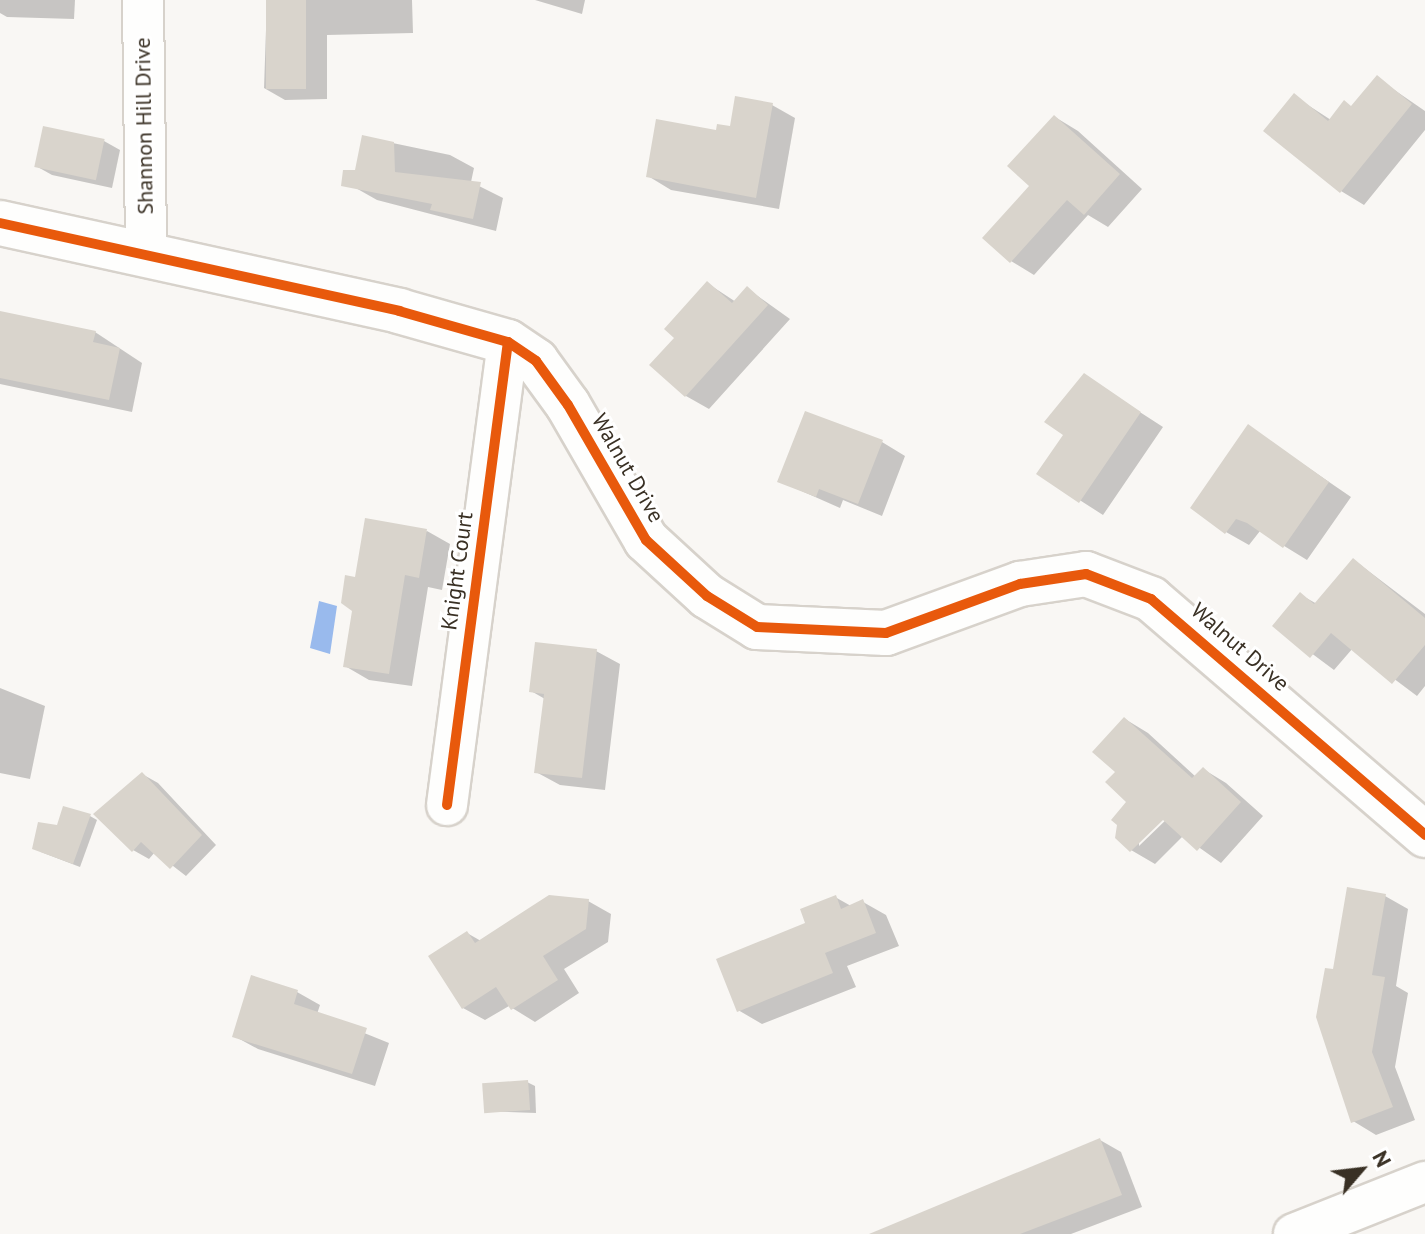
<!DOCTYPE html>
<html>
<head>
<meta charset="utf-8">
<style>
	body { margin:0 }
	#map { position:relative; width:1425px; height:1234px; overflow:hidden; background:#f9f7f4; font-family:"PT Sans",sans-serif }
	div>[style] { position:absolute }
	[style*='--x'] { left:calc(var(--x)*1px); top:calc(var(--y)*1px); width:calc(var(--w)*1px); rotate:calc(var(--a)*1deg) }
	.water>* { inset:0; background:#99baed }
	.shadow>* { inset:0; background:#0003 }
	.building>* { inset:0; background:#d9d4cc; transform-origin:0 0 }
	.roads { filter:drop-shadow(2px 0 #d7d2cb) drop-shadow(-2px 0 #d7d2cb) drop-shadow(0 2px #d7d2cb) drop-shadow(0 -2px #d7d2cb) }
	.street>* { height:40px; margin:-20px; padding:0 20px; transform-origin:20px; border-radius:20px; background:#fefefd }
	.secondary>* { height:44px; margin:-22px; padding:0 22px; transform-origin:22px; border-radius:22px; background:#fefefd }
	.cycleway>* { height:10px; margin:-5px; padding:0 5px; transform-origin:5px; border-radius:5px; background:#e8590c }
	span { translate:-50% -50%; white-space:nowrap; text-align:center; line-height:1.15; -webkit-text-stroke:6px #fff; paint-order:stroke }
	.street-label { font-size:22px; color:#393024 }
	.north { position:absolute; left:1321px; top:1130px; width:80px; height:80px; -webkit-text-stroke:6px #fff; paint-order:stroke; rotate:62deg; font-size:22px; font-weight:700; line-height:32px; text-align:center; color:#393024 }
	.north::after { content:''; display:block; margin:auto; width:28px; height:36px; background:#393024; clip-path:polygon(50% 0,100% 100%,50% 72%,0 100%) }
</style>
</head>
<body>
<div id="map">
	<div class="water">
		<div style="clip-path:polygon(319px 601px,337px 606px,330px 654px,310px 648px)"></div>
	</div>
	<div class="shadow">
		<div style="clip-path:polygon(0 0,75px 0,74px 19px,7px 17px,0 13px)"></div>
		<div style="clip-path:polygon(267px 0,412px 0,413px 33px,327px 35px,327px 99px,285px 100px,264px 88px)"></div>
		<div style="clip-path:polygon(535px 0,585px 0,582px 14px)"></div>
		<div style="clip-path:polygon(1377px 78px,1425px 111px,1425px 130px,1364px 205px,1341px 191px,1294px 96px,1331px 120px,1352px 107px)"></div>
		<div style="clip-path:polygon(772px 105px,795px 118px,779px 209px,671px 190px,648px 176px)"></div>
		<div style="clip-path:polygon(1055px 117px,1078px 131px,1142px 189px,1108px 227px,1088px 215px,1034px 275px,1011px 261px)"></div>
		<div style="clip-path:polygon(364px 137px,450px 155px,474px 168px,471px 182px,503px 198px,496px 231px,377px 200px,354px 187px)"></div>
		<div style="clip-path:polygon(104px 141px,120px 150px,112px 188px,52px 175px,36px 166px)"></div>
		<div style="clip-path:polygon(707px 283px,736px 302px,748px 289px,790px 319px,709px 409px,686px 396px,677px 338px)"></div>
		<div style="clip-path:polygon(0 313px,95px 332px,142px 363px,132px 412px,0 384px)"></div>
		<div style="clip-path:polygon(1084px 376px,1163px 427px,1103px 515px,1039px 474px,1066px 434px)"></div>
		<div style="clip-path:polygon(1249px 427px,1351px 497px,1307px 560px,1260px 531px,1249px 545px,1226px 532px)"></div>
		<div style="clip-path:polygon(882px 442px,905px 456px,882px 516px,843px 500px,840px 508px,779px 481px)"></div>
		<div style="clip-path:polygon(427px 531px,450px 544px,442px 590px,428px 587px,412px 686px,369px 680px,345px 666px,357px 579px)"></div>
		<div style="clip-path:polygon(1354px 560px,1425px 614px,1425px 686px,1417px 696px,1353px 648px,1334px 670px,1275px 626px,1301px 595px,1317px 604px)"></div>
		<div style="clip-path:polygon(596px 651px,620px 664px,605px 790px,560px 785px,536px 772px,545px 699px,531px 691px)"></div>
		<div style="clip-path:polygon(0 688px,45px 706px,30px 779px,0 773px)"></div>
		<div style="clip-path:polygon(evenodd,1125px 719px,1148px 733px,1196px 777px,1203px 769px,1226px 783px,1263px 816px,1221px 863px,1183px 836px,1155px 864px,1131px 850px,1129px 802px,1118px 771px,1125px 719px,1169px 811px,1172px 814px,1139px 846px,1139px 841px,1169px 811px)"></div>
		<div style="clip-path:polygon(142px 774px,158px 783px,216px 845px,186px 876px,155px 852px,149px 859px,133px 850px)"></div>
		<div style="clip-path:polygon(90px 816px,97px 820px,80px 867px,41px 852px,59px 828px)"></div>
		<div style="clip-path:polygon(1385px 896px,1408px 909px,1396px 986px,1408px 993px,1395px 1067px,1415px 1120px,1376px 1135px,1353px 1121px,1335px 971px)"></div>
		<div style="clip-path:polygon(835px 897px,851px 906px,863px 902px,886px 915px,899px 946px,847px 966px,856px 987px,762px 1024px,738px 1010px)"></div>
		<div style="clip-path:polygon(588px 901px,611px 914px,608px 942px,564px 969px,579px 993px,535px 1022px,509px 1006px,485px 1020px,463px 1008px,467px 933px,481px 941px)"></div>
		<div style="clip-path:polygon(297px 992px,320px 1005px,317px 1014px,389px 1043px,375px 1086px,258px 1049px,234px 1036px)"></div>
		<div style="clip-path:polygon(527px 1082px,535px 1086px,536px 1113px,486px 1111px)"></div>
		<div style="clip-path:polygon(1100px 1140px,1121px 1152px,1142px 1207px,1071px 1234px,904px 1234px)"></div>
	</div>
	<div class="building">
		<div style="left:266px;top:0;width:40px;height:89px"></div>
		<div style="clip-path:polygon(1377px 75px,1412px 104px,1340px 193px,1263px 131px,1294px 93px,1328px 121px,1344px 100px,1351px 106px)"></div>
		<div style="clip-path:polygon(735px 96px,773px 103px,756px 198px,646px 177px,656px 119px,716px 130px,717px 124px,730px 126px)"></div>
		<div style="clip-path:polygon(1054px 115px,1120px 174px,1084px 215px,1067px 200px,1010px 263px,982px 238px,1029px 186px,1007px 166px)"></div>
		<div style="left:43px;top:126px;width:63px;height:42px;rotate:12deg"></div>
		<div style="clip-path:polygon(362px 135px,394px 142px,395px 172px,481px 182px,473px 219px,430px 210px,432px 204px,341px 186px,343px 170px,355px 170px)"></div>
		<div style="clip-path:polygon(707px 281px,732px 303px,747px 286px,768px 305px,685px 397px,649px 365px,674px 338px,664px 329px)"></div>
		<div style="clip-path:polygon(0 311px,96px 331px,93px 342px,120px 348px,109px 400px,0 378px)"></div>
		<div style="clip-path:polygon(1084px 373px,1141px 412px,1079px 503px,1036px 474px,1063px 435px,1044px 422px)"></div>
		<div style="clip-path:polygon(805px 411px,883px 440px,858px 504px,819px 489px,816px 497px,777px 482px)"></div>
		<div style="clip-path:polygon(1248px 424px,1329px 482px,1283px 548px,1247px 523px,1236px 519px,1225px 534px,1190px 508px)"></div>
		<div style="clip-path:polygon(365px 518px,427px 529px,419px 578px,405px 575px,389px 674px,343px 667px,352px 611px,341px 603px,345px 575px,355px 577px)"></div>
		<div style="clip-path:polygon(1353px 558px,1425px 618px,1425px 645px,1392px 684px,1331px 633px,1310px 658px,1272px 626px,1300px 592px,1314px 604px)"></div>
		<div style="clip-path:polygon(535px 642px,597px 649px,582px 778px,534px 773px,544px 694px,529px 692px)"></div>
		<div style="clip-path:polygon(1124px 717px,1192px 778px,1203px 767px,1241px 802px,1197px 851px,1163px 820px,1130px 852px,1115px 838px,1117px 825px,1111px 820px,1126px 802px,1105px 782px,1115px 772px,1092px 752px)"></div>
		<div style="clip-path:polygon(142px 772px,202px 835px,170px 869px,141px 842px,132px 852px,93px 814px)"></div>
		<div style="clip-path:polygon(63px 806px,91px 814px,73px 864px,32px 849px,38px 822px,57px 825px)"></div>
		<div style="clip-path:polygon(1347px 887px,1386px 894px,1372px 975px,1385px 977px,1372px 1052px,1393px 1107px,1351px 1123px,1316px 1017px,1325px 968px,1333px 969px)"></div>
		<div style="clip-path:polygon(549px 895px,589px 899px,586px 929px,543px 956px,558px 980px,511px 1010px,496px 987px,462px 1009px,428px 956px,467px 931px,475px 943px)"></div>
		<div style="clip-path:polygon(836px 895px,841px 909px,863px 899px,876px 933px,825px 953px,833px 973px,737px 1012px,716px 959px,805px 923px,800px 909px)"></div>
		<div style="clip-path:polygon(251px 975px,298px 990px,294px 1004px,367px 1028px,352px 1074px,232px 1037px)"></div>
		<div style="left:528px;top:1080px;width:30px;height:46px;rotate:86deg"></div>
		<div style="clip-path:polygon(1100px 1138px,1122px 1195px,1020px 1234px,869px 1234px)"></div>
	</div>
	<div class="roads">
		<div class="street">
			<div style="--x:143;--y:0;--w:252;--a:89.3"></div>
			<div style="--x:447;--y:805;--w:467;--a:-82.5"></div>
			<div style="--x:1294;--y:1234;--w:141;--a:-21.7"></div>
		</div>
		<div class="secondary">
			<div style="--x:0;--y:223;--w:409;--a:12.4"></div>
			<div style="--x:399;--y:311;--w:113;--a:15.9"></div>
			<div style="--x:508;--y:342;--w:34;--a:34"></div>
			<div style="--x:536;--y:361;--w:54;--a:54"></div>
			<div style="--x:568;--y:405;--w:156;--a:60"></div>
			<div style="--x:646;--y:540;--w:83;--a:42.6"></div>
			<div style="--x:707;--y:596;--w:59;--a:31.8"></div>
			<div style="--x:757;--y:627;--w:129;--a:2.7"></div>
			<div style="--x:886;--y:633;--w:143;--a:-20.1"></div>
			<div style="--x:1020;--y:584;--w:67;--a:-8.6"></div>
			<div style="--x:1086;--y:574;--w:70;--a:21"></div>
			<div style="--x:1151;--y:599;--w:362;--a:40.7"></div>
		</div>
	</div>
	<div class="cycleway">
		<div style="--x:0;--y:223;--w:409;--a:12.4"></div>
		<div style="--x:399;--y:311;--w:113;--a:15.9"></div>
		<div style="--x:508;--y:342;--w:34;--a:34"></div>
		<div style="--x:536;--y:361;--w:54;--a:54"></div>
		<div style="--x:568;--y:405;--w:156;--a:60"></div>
		<div style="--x:646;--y:540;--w:83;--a:42.6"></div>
		<div style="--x:707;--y:596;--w:59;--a:31.8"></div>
		<div style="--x:757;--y:627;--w:129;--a:2.7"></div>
		<div style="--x:886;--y:633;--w:143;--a:-20.1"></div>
		<div style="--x:1020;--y:584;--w:67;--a:-8.6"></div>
		<div style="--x:1086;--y:574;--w:70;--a:21"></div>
		<div style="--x:1151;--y:599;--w:362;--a:40.7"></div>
		<div style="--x:447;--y:805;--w:467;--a:-82.5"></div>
	</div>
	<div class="street-label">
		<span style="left:144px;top:126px;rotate:-91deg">Shannon Hill Drive</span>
		<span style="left:628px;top:468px;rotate:60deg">Walnut Drive</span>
		<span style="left:457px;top:571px;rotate:-82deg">Knight Court</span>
		<span style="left:1240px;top:647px;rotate:41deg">Walnut Drive</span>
	</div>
	<div class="north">N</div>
</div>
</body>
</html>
